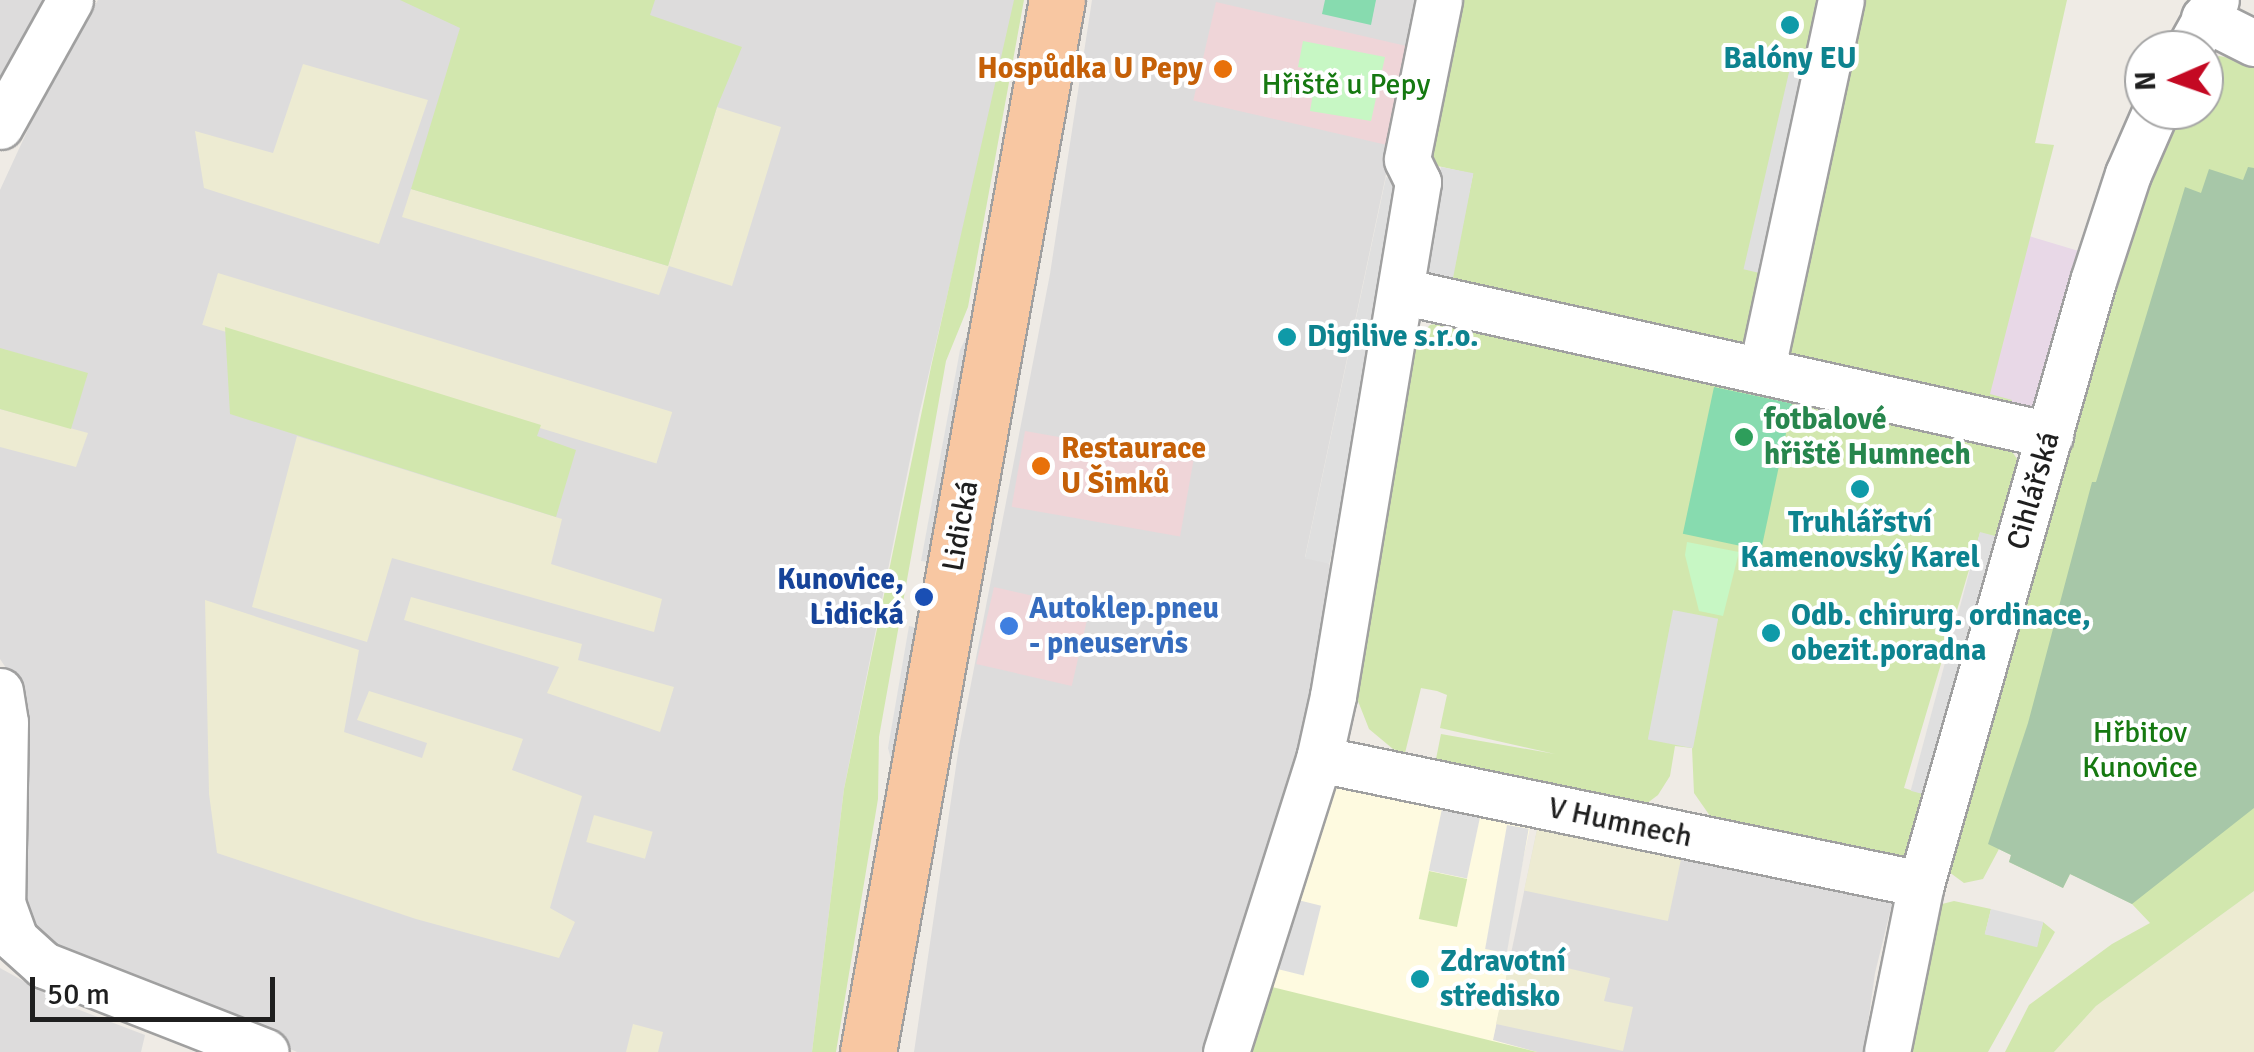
<!DOCTYPE html>
<html>
<head>
<meta charset="utf-8">
<style>
	body { margin:0 }
	#map { position:relative; width:2254px; height:1052px; overflow:hidden; background:#efebe5; font-family:Signika,sans-serif }
	div>[style] { position:absolute }
	[style*='--x'] { left:calc(var(--x)*1px); top:calc(var(--y)*1px); width:calc(var(--w)*1px); rotate:calc(var(--a)*1deg) }
	.residential>* { inset:0; background:#dddcdc }
	.commercial>* { inset:0; background:#efd5d8; transform-origin:0 0 }
	.industrial>* { inset:0; background:#e8d8e7 }
	.education>* { inset:0; background:#fefae0 }
	.farmland>* { inset:0; background:#edebd2; transform-origin:0 0 }
	.grass>* { inset:0; background:#d2e7ae; transform-origin:0 0 }
	.cemetery>* { inset:0; background:#a7c7a8 }
	.park>* { inset:0; background:#c7f7c4 }
	.pitch>* { inset:0; background:#87dbaf; transform-origin:0 0 }
	.parking>* { inset:0; background:#dfdfdf; transform-origin:0 0 }
	.roads { filter:drop-shadow(2px 0 #a0a0a0) drop-shadow(-2px 0 #a0a0a0) drop-shadow(0 2px #a0a0a0) drop-shadow(0 -2px #a0a0a0) }
	.minor>* { height:45px; margin:-22.5px; padding:0 22.5px; transform-origin:22.5px; border-radius:22.5px; background:#fff }
	.major>* { height:55px; margin:-27.5px; padding:0 27.5px; transform-origin:27.5px; border-radius:27.5px; background:#f8c7a2 }
	.dots>* { width:28px; height:28px; translate:-50% -50%; box-sizing:border-box; border:5px solid #fff; border-radius:50% }
	span { translate:-50% -50%; white-space:nowrap; text-align:center; line-height:1.15; -webkit-text-stroke:8px #fff; paint-order:stroke }
	.culture-label { font-size:30px; color:#0d838f; font-weight:700 }
	.left { translate:0 -50%; text-align:left }
	.food-label { font-size:30px; color:#c56008; font-weight:700 }
	.right { translate:-100% -50%; text-align:right }
	.park-label { font-size:30px; color:#167911 }
	.leisure-label { font-size:30px; color:#27864d; font-weight:700 }
	.street-label { font-size:30px; color:#1f1f1f }
	.transit-label { font-size:30px; color:#164399; font-weight:700 }
	.shop-label { font-size:30px; color:#366cbe; font-weight:700 }
	.north { position:absolute; left:2124px; top:30px; width:100px; height:100px; box-sizing:border-box; background:#fff; border:2px solid #a5a5a5; border-radius:50%; rotate:268deg; font-size:28px; font-weight:700; line-height:40px; text-align:center; color:#1f1f1f }
	.north::after { content:''; display:block; margin:auto; width:35px; height:45px; background:#c40923; clip-path:polygon(50% 0,100% 100%,50% 72%,0 100%) }
	.scale { position:absolute; left:30px; top:977px; width:245px; height:45px; box-sizing:border-box; border:5px solid #1f1f1f; border-top:0; padding-left:12px; font-size:30px; line-height:35px; white-space:nowrap; color:#1f1f1f; -webkit-text-stroke:8px #fff; paint-order:stroke }
</style>
</head>
<body>
<div id="map">
	<div class="residential">
		<div style="clip-path:polygon(0 0,48px 0,0 84px)"></div>
		<div style="clip-path:polygon(98px 0,1017px 0,919px 415px,844px 789px,812px 1052px,297px 1052px,36px 936px,20px 908px,10px 674px,0 659px,0 190px,47px 88px)"></div>
		<div style="clip-path:polygon(1092px 0,1423px 0,1305px 557px,1328px 563px,1337px 572px,1293px 770px,1212px 1052px,914px 1052px,959px 746px,1050px 274px)"></div>
		<div style="clip-path:polygon(1538px 825px,1893px 900px,1875px 973px,1864px 1052px,1529px 1052px,1492px 1044px)"></div>
		<div style="clip-path:polygon(0 968px,69px 1006px,145px 1035px,141px 1052px,0 1052px)"></div>
	</div>
	<div class="commercial">
		<div style="left:1216px;top:2px;width:202px;height:101px;rotate:13deg"></div>
		<div style="left:1025px;top:431px;width:171px;height:77px;rotate:10deg"></div>
		<div style="left:994px;top:587px;width:98px;height:79px;rotate:13deg"></div>
	</div>
	<div class="industrial">
		<div style="clip-path:polygon(2019px 233px,2082px 252px,2037px 406px,2026px 410px,1977px 398px)"></div>
	</div>
	<div class="education">
		<div style="clip-path:polygon(1328px 771px,1532px 818px,1503px 953px,1511px 955px,1493px 1040px,1537px 1052px,1243px 1052px)"></div>
	</div>
	<div class="farmland">
		<div style="clip-path:polygon(303px 64px,428px 100px,379px 244px,204px 188px,195px 131px,273px 153px)"></div>
		<div style="clip-path:polygon(717px 107px,781px 127px,732px 286px,669px 266px,659px 295px,402px 217px,411px 189px,668px 266px)"></div>
		<div style="left:218px;top:273px;width:475px;height:54px;rotate:17deg"></div>
		<div style="clip-path:polygon(0 409px,88px 433px,76px 467px,0 447px)"></div>
		<div style="clip-path:polygon(297px 436px,562px 519px,551px 564px,662px 599px,654px 632px,392px 558px,367px 642px,252px 607px)"></div>
		<div style="clip-path:polygon(411px 597px,582px 644px,578px 660px,674px 687px,660px 732px,547px 693px,559px 667px,404px 620px)"></div>
		<div style="clip-path:polygon(205px 600px,359px 650px,344px 732px,422px 758px,427px 743px,357px 720px,369px 691px,523px 739px,512px 770px,582px 796px,550px 908px,575px 922px,559px 958px,416px 919px,217px 853px,209px 794px)"></div>
		<div style="left:594px;top:815px;width:61px;height:28px;rotate:16deg"></div>
		<div style="left:1538px;top:825px;width:147px;height:67px;rotate:12deg"></div>
		<div style="clip-path:polygon(2254px 891px,2254px 1052px,2054px 1052px,2096px 1006px)"></div>
		<div style="clip-path:polygon(1511px 955px,1610px 978px,1604px 1001px,1633px 1007px,1623px 1051px,1496px 1024px)"></div>
		<div style="clip-path:polygon(633px 1024px,663px 1032px,658px 1052px,626px 1052px)"></div>
	</div>
	<div class="grass">
		<div style="clip-path:polygon(400px 0,655px 0,650px 15px,742px 47px,717px 107px,668px 266px,411px 189px,460px 28px)"></div>
		<div style="clip-path:polygon(1014px 0,1024px 0,968px 307px,946px 361px,879px 737px,878px 799px,836px 1052px,812px 1052px,844px 789px,931px 367px)"></div>
		<div style="clip-path:polygon(1453px 0,1828px 0,1754px 343px,1741px 353px,1449px 290px,1473px 174px,1416px 161px)"></div>
		<div style="clip-path:polygon(1853px 0,2067px 0,2035px 143px,2054px 145px,1990px 394px,2012px 400px,2010px 406px,1796px 360px,1786px 347px)"></div>
		<div style="clip-path:polygon(2219px 56px,2254px 62px,2254px 891px,2096px 1006px,2054px 1052px,2005px 1052px,2029px 1005px,2112px 944px,2150px 923px,2132px 904px,2090px 883px,2070px 874px,2063px 888px,2009px 862px,2011px 855px,1999px 849px,1983px 879px,1964px 883px,1945px 869px,2114px 269px,2172px 110px,2204px 110px,2204px 65px)"></div>
		<div style="clip-path:polygon(1452px 321px,2008px 446px,2020px 463px,2003px 538px,1980px 533px,1904px 788px,1927px 795px,1907px 857px,1724px 836px,1694px 793px,1692px 748px,1675px 746px,1670px 776px,1658px 795px,1642px 807px,1434px 769px,1441px 734px,1555px 754px,1440px 728px,1447px 695px,1437px 691px,1421px 688px,1405px 753px,1393px 749px,1369px 729px,1356px 696px,1357px 676px,1416px 339px,1430px 325px)"></div>
		<div style="clip-path:polygon(225px 327px,541px 425px,537px 436px,576px 450px,556px 517px,230px 414px)"></div>
		<div style="clip-path:polygon(0 348px,88px 373px,71px 429px,0 409px)"></div>
		<div style="left:1429px;top:871px;width:39px;height:49px;rotate:12deg"></div>
		<div style="clip-path:polygon(1954px 901px,1991px 909px,1985px 934px,2037px 945px,2043px 922px,2055px 932px,1988px 1052px,1902px 1052px,1938px 905px)"></div>
		<div style="clip-path:polygon(1264px 985px,1537px 1052px,1243px 1052px)"></div>
	</div>
	<div class="cemetery">
		<div style="clip-path:polygon(2248px 167px,2254px 168px,2254px 808px,2132px 904px,2070px 874px,2063px 888px,2009px 862px,2011px 855px,1988px 844px,2028px 723px,2092px 482px,2096px 482px,2185px 187px,2201px 193px,2209px 169px,2243px 180px)"></div>
	</div>
	<div class="park">
		<div style="clip-path:polygon(1303px 41px,1385px 57px,1371px 121px,1310px 111px,1317px 71px,1298px 67px)"></div>
		<div style="clip-path:polygon(1687px 542px,1739px 552px,1723px 616px,1699px 611px,1685px 555px)"></div>
	</div>
	<div class="pitch">
		<div style="clip-path:polygon(1325px 0,1376px 0,1371px 25px,1322px 14px)"></div>
		<div style="left:1714px;top:387px;width:80px;height:150px;rotate:12deg"></div>
	</div>
	<div class="parking">
		<div style="left:1793px;top:55px;width:23px;height:220px;rotate:13deg"></div>
		<div style="left:1441px;top:167px;width:33px;height:119px;rotate:11deg"></div>
		<div style="left:1386px;top:177px;width:25px;height:390px;rotate:12deg"></div>
		<div style="clip-path:polygon(982px 305px,934px 563px,921px 561px,960px 350px)"></div>
		<div style="left:1980px;top:532px;width:24px;height:268px;rotate:15deg"></div>
		<div style="left:1673px;top:610px;width:46px;height:132px;rotate:11deg"></div>
		<div style="clip-path:polygon(909px 626px,922px 629px,895px 774px,888px 748px)"></div>
		<div style="left:1443px;top:804px;width:39px;height:68px;rotate:12deg"></div>
		<div style="left:1507px;top:825px;width:22px;height:126px;rotate:10deg"></div>
		<div style="left:1290px;top:898px;width:32px;height:72px;rotate:14deg"></div>
		<div style="left:1991px;top:909px;width:54px;height:26px;rotate:14deg"></div>
	</div>
	<div class="roads">
		<div class="minor">
			<div style="--x:2204;--y:18;--w:56;--a:26.6"></div>
			<div style="--x:2188;--y:50;--w:57;--a:-60.8"></div>
			<div style="--x:0;--y:126;--w:144;--a:-60.9"></div>
			<div style="--x:1401;--y:291;--w:665;--a:12.51"></div>
			<div style="--x:1762;--y:368;--w:376;--a:-77.9"></div>
			<div style="--x:0;--y:691;--w:31;--a:81"></div>
			<div style="--x:5;--y:722;--w:181;--a:90.9"></div>
			<div style="--x:2;--y:903;--w:38;--a:70"></div>
			<div style="--x:15;--y:939;--w:39;--a:42"></div>
			<div style="--x:44;--y:965;--w:238;--a:21.4"></div>
			<div style="--x:1319;--y:759;--w:615;--a:11.73"></div>
			<div style="--x:1226;--y:1052;--w:307;--a:-72.4"></div>
			<div style="--x:1319;--y:759;--w:65;--a:-77.5"></div>
			<div style="--x:1333;--y:696;--w:521;--a:-80.61"></div>
			<div style="--x:1418;--y:182;--w:25;--a:-116"></div>
			<div style="--x:1407;--y:159;--w:162;--a:-78.6"></div>
			<div style="--x:1887;--y:1052;--w:171;--a:-78.6"></div>
			<div style="--x:1921;--y:884;--w:627;--a:-74.08"></div>
			<div style="--x:2093;--y:281;--w:113;--a:-71.9"></div>
			<div style="--x:2128;--y:174;--w:70;--a:-66.4"></div>
		</div>
		<div class="major">
			<div style="--x:868;--y:1052;--w:1069;--a:-79.82"></div>
		</div>
	</div>
	<div class="dots">
		<div style="left:1790px;top:25px;background:#0f9aa8"></div>
		<div style="left:1223px;top:69px;background:#e8710a"></div>
		<div style="left:1287px;top:337px;background:#0f9aa8"></div>
		<div style="left:1744px;top:437px;background:#2e9e5b"></div>
		<div style="left:1041px;top:466px;background:#e8710a"></div>
		<div style="left:1860px;top:489px;background:#0f9aa8"></div>
		<div style="left:924px;top:597px;background:#1a4fb4"></div>
		<div style="left:1009px;top:626px;background:#3f7fe0"></div>
		<div style="left:1771px;top:633px;background:#0f9aa8"></div>
		<div style="left:1420px;top:979px;background:#0f9aa8"></div>
	</div>
	<div class="culture-label">
		<span style="left:1790px;top:59px">Balóny EU</span>
		<span class="left" style="left:1307px;top:337px">Digilive s.r.o.</span>
		<span style="left:1860px;top:540px">Truhlářství<br>Kamenovský Karel</span>
		<span class="left" style="left:1791px;top:633px">Odb. chirurg. ordinace,<br>obezit.poradna</span>
		<span class="left" style="left:1440px;top:979px">Zdravotní<br>středisko</span>
	</div>
	<div class="food-label">
		<span class="right" style="left:1203px;top:69px">Hospůdka U Pepy</span>
		<span class="left" style="left:1061px;top:466px">Restaurace<br>U Šimků</span>
	</div>
	<div class="park-label">
		<span style="left:1346px;top:85px">Hřiště u Pepy</span>
		<span style="left:2140px;top:750px">Hřbitov<br>Kunovice</span>
	</div>
	<div class="leisure-label">
		<span class="left" style="left:1764px;top:437px">fotbalové<br>hřiště Humnech</span>
	</div>
	<div class="street-label">
		<span style="left:2034px;top:491px;rotate:-74deg">Cihlářská</span>
		<span style="left:961px;top:526px;rotate:-80deg">Lidická</span>
		<span style="left:1620px;top:823px;rotate:12deg">V Humnech</span>
	</div>
	<div class="transit-label">
		<span class="right" style="left:904px;top:597px">Kunovice,<br>Lidická</span>
	</div>
	<div class="shop-label">
		<span class="left" style="left:1029px;top:626px">Autoklep.pneu<br>- pneuservis</span>
	</div>
	<div class="north">N</div>
	<div class="scale">50 m</div>
</div>
</body>
</html>
